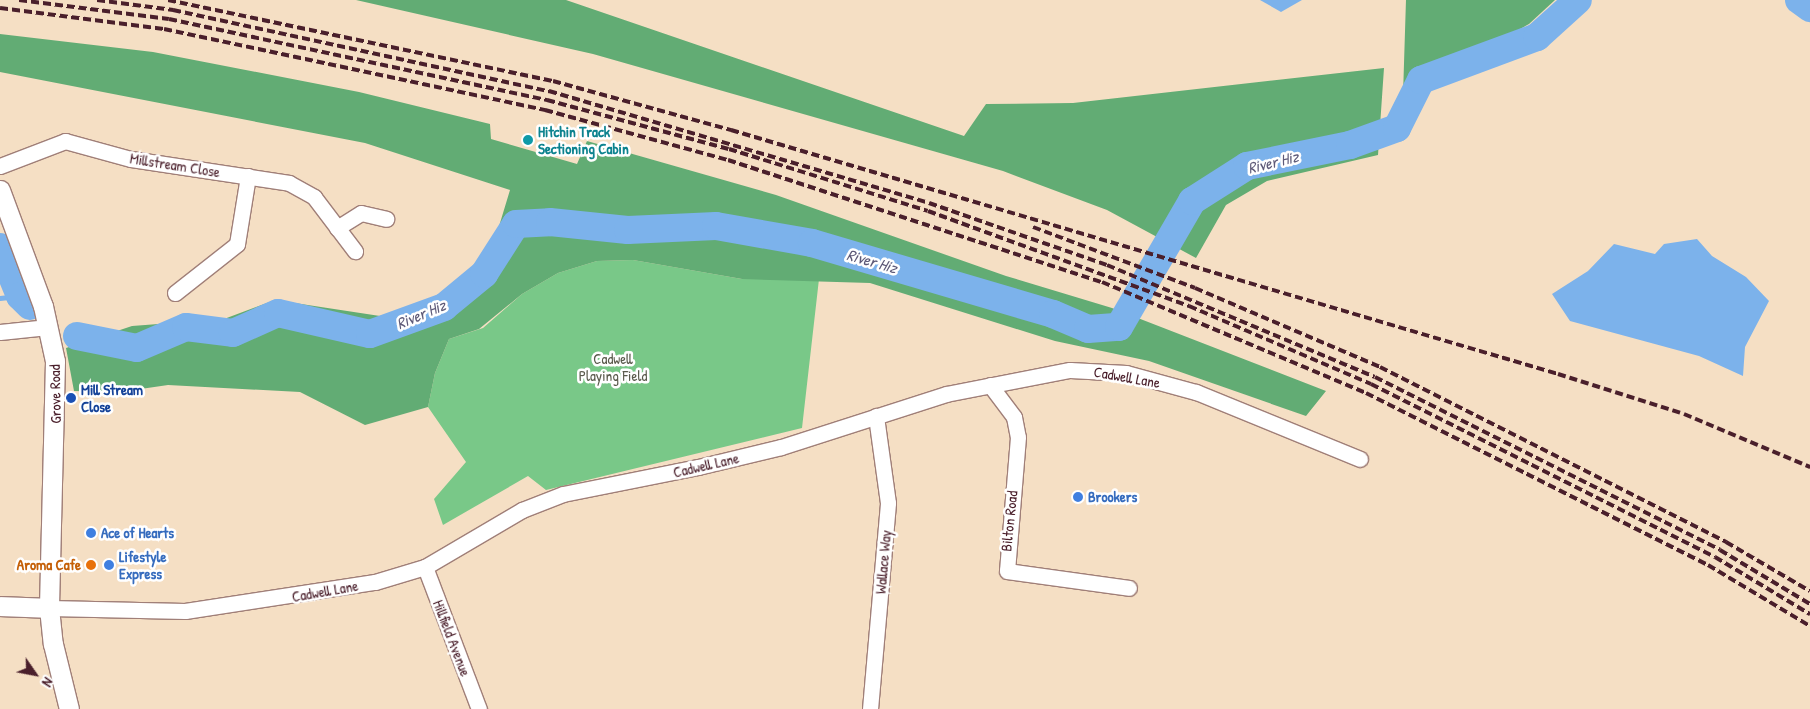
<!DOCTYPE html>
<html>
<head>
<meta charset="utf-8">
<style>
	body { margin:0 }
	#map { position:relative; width:1810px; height:709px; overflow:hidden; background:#f5dfc4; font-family:"Patrick Hand",sans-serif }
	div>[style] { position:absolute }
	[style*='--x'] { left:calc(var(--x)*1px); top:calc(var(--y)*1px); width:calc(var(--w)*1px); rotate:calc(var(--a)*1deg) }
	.green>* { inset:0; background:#79c888 }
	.forest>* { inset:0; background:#62ac74 }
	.water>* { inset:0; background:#7cb2eb }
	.stream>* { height:4.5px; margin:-2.25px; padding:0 2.25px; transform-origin:2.25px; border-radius:2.25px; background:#7cb2eb }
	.river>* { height:28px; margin:-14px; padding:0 14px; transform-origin:14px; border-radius:14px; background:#7cb2eb }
	.roads { filter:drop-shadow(1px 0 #a07f78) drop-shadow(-1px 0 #a07f78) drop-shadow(0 1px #a07f78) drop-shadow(0 -1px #a07f78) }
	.minor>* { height:15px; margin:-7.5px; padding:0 7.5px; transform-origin:7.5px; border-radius:7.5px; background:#fff }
	.tertiary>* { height:19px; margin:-9.5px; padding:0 9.5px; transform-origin:9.5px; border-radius:9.5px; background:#fff }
	.rail>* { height:4px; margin-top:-2px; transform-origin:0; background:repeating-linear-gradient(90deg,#4a1f2b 0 8px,transparent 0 12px) }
	.dots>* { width:14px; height:14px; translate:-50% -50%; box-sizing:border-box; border:2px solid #fff; border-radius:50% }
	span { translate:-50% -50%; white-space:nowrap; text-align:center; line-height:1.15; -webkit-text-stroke:5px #fff; paint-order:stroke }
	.culture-label { font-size:15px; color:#0d838f; font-weight:700 }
	.left { translate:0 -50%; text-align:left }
	.street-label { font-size:15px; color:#4a1f2b }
	.park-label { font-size:15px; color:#5a5a4c }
	.transit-label { font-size:15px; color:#164399; font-weight:700 }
	.shop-label { font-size:15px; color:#366cbe; font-weight:700 }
	.food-label { font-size:15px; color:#c56008; font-weight:700 }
	.right { translate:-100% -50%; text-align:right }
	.water-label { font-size:16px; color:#5e5a78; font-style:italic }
	.north { position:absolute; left:10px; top:649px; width:50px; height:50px; -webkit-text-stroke:4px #fff; paint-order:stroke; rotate:123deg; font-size:14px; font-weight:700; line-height:20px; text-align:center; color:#4a1f2b }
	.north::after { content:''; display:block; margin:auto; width:18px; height:22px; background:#4a1f2b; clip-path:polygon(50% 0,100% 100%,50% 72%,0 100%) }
</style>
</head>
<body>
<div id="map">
	<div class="green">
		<div style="clip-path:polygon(633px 260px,742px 279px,819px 279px,802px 428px,546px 490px,528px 476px,443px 525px,434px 499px,466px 462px,428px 407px,435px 373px,449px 339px,483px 328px,522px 294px,558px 273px,597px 261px)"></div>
	</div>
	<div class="forest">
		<div style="clip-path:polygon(356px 0,566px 0,964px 136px,986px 104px,1073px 103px,1384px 68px,1378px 155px,1267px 181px,1226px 205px,1196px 258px,1107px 210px,1003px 171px,593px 54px)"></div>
		<div style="clip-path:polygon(1406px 0,1555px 0,1529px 24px,1403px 95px)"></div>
		<div style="clip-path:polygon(0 34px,153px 52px,359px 92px,490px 124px,491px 139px,577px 164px,587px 141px,776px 195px,1006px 276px,1112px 308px,1326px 391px,1306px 416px,1149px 361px,1055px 341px,870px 283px,742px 279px,633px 260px,597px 261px,558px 273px,522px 294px,479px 329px,449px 339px,435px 373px,428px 407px,365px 425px,300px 392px,168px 385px,120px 392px,74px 391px,66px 348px,132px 326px,224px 319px,275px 300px,380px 316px,427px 303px,487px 266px,510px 190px,365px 143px,0 72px)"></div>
	</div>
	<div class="water">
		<div style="clip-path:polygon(1260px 0,1302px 0,1281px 12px)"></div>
		<div style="clip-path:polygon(1697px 239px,1712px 256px,1746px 277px,1769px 301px,1745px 347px,1743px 376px,1699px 356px,1570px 321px,1552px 294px,1588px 271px,1614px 244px,1655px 254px,1664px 244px)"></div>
	</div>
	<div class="stream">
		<div style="--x:0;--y:298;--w:20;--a:-6"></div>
	</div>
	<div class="river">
		<div style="--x:1799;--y:0;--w:14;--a:36"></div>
		<div style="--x:0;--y:247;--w:53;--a:67.8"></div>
		<div style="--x:20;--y:296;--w:14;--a:45"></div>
		<div style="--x:77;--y:336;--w:61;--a:11.3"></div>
		<div style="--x:137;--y:348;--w:53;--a:-23.2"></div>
		<div style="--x:186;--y:327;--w:47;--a:7.3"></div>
		<div style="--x:233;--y:333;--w:49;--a:-24"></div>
		<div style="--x:278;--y:313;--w:94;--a:12.9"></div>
		<div style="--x:370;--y:334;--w:79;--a:-20"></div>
		<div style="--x:444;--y:307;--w:52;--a:-39.5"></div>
		<div style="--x:484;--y:274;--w:59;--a:-57.4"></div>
		<div style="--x:516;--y:224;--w:34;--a:-3"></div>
		<div style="--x:550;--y:222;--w:78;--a:5.9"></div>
		<div style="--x:628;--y:230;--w:88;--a:-2.6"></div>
		<div style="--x:716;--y:226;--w:97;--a:10"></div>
		<div style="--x:812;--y:243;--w:251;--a:16.4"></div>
		<div style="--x:1053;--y:314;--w:38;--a:23"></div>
		<div style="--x:1088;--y:329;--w:31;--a:-4"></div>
		<div style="--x:1119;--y:327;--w:146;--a:-59.9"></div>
		<div style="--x:1192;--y:201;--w:65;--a:-32.5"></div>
		<div style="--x:1247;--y:166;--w:105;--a:-11.5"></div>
		<div style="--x:1350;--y:145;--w:50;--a:-19.9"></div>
		<div style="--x:1397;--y:128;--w:54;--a:-63.4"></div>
		<div style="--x:1421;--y:80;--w:124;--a:-20.3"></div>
		<div style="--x:1537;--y:37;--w:55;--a:-42.1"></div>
	</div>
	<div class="roads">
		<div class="minor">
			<div style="--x:0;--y:166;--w:70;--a:-21"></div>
			<div style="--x:65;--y:141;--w:68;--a:15.3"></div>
			<div style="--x:131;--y:159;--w:160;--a:8.6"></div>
			<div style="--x:289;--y:183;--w:29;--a:29"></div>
			<div style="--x:314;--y:197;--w:68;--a:52.8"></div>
			<div style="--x:337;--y:228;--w:28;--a:-32"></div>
			<div style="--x:361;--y:213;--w:26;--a:13"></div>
			<div style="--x:175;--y:293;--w:79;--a:-38.3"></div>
			<div style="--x:237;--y:244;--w:69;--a:-80.8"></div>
			<div style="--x:0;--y:332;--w:48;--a:-5.9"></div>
			<div style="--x:990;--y:385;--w:40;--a:53"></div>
			<div style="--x:1014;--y:417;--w:20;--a:79"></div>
			<div style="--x:1018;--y:437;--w:134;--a:94.7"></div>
			<div style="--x:1007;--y:571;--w:123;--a:7.9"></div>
			<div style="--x:425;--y:567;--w:152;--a:69.2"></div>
			<div style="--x:49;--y:608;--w:136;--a:1.3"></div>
			<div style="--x:185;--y:611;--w:192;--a:-8.7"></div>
			<div style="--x:375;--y:582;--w:52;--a:-16.7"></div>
			<div style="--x:425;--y:567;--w:113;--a:-30.4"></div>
			<div style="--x:522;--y:510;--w:44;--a:-21.3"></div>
			<div style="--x:563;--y:494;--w:138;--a:-11.3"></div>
			<div style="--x:698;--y:467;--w:85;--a:-13.5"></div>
			<div style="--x:781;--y:447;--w:173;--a:-17.8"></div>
			<div style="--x:946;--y:394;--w:126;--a:-11"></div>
			<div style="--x:1070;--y:370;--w:56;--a:3.1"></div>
			<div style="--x:1126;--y:373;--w:73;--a:15.2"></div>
			<div style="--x:1196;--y:392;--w:177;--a:22.2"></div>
			<div style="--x:870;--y:709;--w:207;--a:-85"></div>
			<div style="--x:888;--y:503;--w:88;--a:-97.9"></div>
		</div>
		<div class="tertiary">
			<div style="--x:0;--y:190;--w:124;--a:69.7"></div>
			<div style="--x:43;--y:306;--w:56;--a:77.7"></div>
			<div style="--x:55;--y:361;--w:247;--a:91.4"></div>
			<div style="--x:49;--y:608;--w:36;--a:84"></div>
			<div style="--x:53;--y:644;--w:67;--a:76.2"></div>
			<div style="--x:0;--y:606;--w:49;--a:2.3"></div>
		</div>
	</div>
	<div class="rail">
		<div style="--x:19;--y:0;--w:151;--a:7.2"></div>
		<div style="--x:169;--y:19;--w:387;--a:12.1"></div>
		<div style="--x:547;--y:100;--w:188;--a:15.1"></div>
		<div style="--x:729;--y:149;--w:208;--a:17.3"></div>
		<div style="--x:928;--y:211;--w:278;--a:20"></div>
		<div style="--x:1189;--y:306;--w:198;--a:23.2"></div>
		<div style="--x:1371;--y:384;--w:385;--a:26.7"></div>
		<div style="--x:1715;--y:557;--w:111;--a:31"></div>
		<div style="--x:97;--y:0;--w:77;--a:7.5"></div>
		<div style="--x:173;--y:10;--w:385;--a:12.2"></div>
		<div style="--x:549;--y:91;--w:396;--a:16.4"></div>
		<div style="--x:929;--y:203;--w:188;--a:19.2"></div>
		<div style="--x:1107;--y:265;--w:290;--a:22.7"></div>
		<div style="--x:1375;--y:377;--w:386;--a:26.6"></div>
		<div style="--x:1720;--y:550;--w:105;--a:31"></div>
		<div style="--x:168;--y:0;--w:393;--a:11.9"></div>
		<div style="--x:553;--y:81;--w:185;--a:15.4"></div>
		<div style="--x:731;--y:130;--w:862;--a:16.44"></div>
		<div style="--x:1558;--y:374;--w:132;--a:17.6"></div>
		<div style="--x:1684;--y:414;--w:137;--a:22.8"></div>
		<div style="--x:0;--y:8;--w:165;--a:7.3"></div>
		<div style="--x:164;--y:29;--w:390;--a:12"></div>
		<div style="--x:545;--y:110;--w:190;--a:15.3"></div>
		<div style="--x:728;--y:160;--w:393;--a:18.1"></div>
		<div style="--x:1102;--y:282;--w:286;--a:22.8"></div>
		<div style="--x:1366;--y:393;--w:383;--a:26.7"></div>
		<div style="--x:1708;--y:565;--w:119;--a:30.9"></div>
		<div style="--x:1033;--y:227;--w:173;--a:20.6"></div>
		<div style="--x:1195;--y:288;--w:201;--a:23.1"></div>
		<div style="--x:1380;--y:367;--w:388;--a:26.8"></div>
		<div style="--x:1726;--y:542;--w:97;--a:30.3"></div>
	</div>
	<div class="dots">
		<div style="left:528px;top:140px;background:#0f9aa8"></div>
		<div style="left:71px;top:398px;background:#1a4fb4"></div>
		<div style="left:1078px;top:497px;background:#3f7fe0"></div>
		<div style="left:91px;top:533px;background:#3f7fe0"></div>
		<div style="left:91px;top:565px;background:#e8710a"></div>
		<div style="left:109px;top:565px;background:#3f7fe0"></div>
	</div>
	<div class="culture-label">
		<span class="left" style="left:538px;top:140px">Hitchin Track<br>Sectioning Cabin</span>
	</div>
	<div class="street-label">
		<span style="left:175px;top:165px;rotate:9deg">Millstream Close</span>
		<span style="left:1127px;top:377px;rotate:10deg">Cadwell Lane</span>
		<span style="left:55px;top:394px;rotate:-91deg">Grove Road</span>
		<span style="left:706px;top:465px;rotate:-13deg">Cadwell Lane</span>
		<span style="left:1009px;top:521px;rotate:-84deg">Bilton Road</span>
		<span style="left:883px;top:562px;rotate:-85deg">Wallace Way</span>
		<span style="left:325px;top:591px;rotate:-10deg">Cadwell Lane</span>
		<span style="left:452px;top:638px;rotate:69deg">Hillfield Avenue</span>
	</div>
	<div class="park-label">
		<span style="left:613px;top:367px">Cadwell<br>Playing Field</span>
	</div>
	<div class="transit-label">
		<span class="left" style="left:81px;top:398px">Mill Stream<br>Close</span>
	</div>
	<div class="shop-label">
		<span class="left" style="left:1088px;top:497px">Brookers</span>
		<span class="left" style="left:101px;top:533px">Ace of Hearts</span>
		<span class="left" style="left:119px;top:565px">Lifestyle<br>Express</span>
	</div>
	<div class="food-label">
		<span class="right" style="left:81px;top:565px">Aroma Cafe</span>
	</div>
	<div class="water-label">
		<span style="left:1273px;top:162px;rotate:-14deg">River Hiz</span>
		<span style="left:872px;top:261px;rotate:16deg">River Hiz</span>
		<span style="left:421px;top:314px;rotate:-23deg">River Hiz</span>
	</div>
	<div class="north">N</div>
</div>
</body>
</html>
